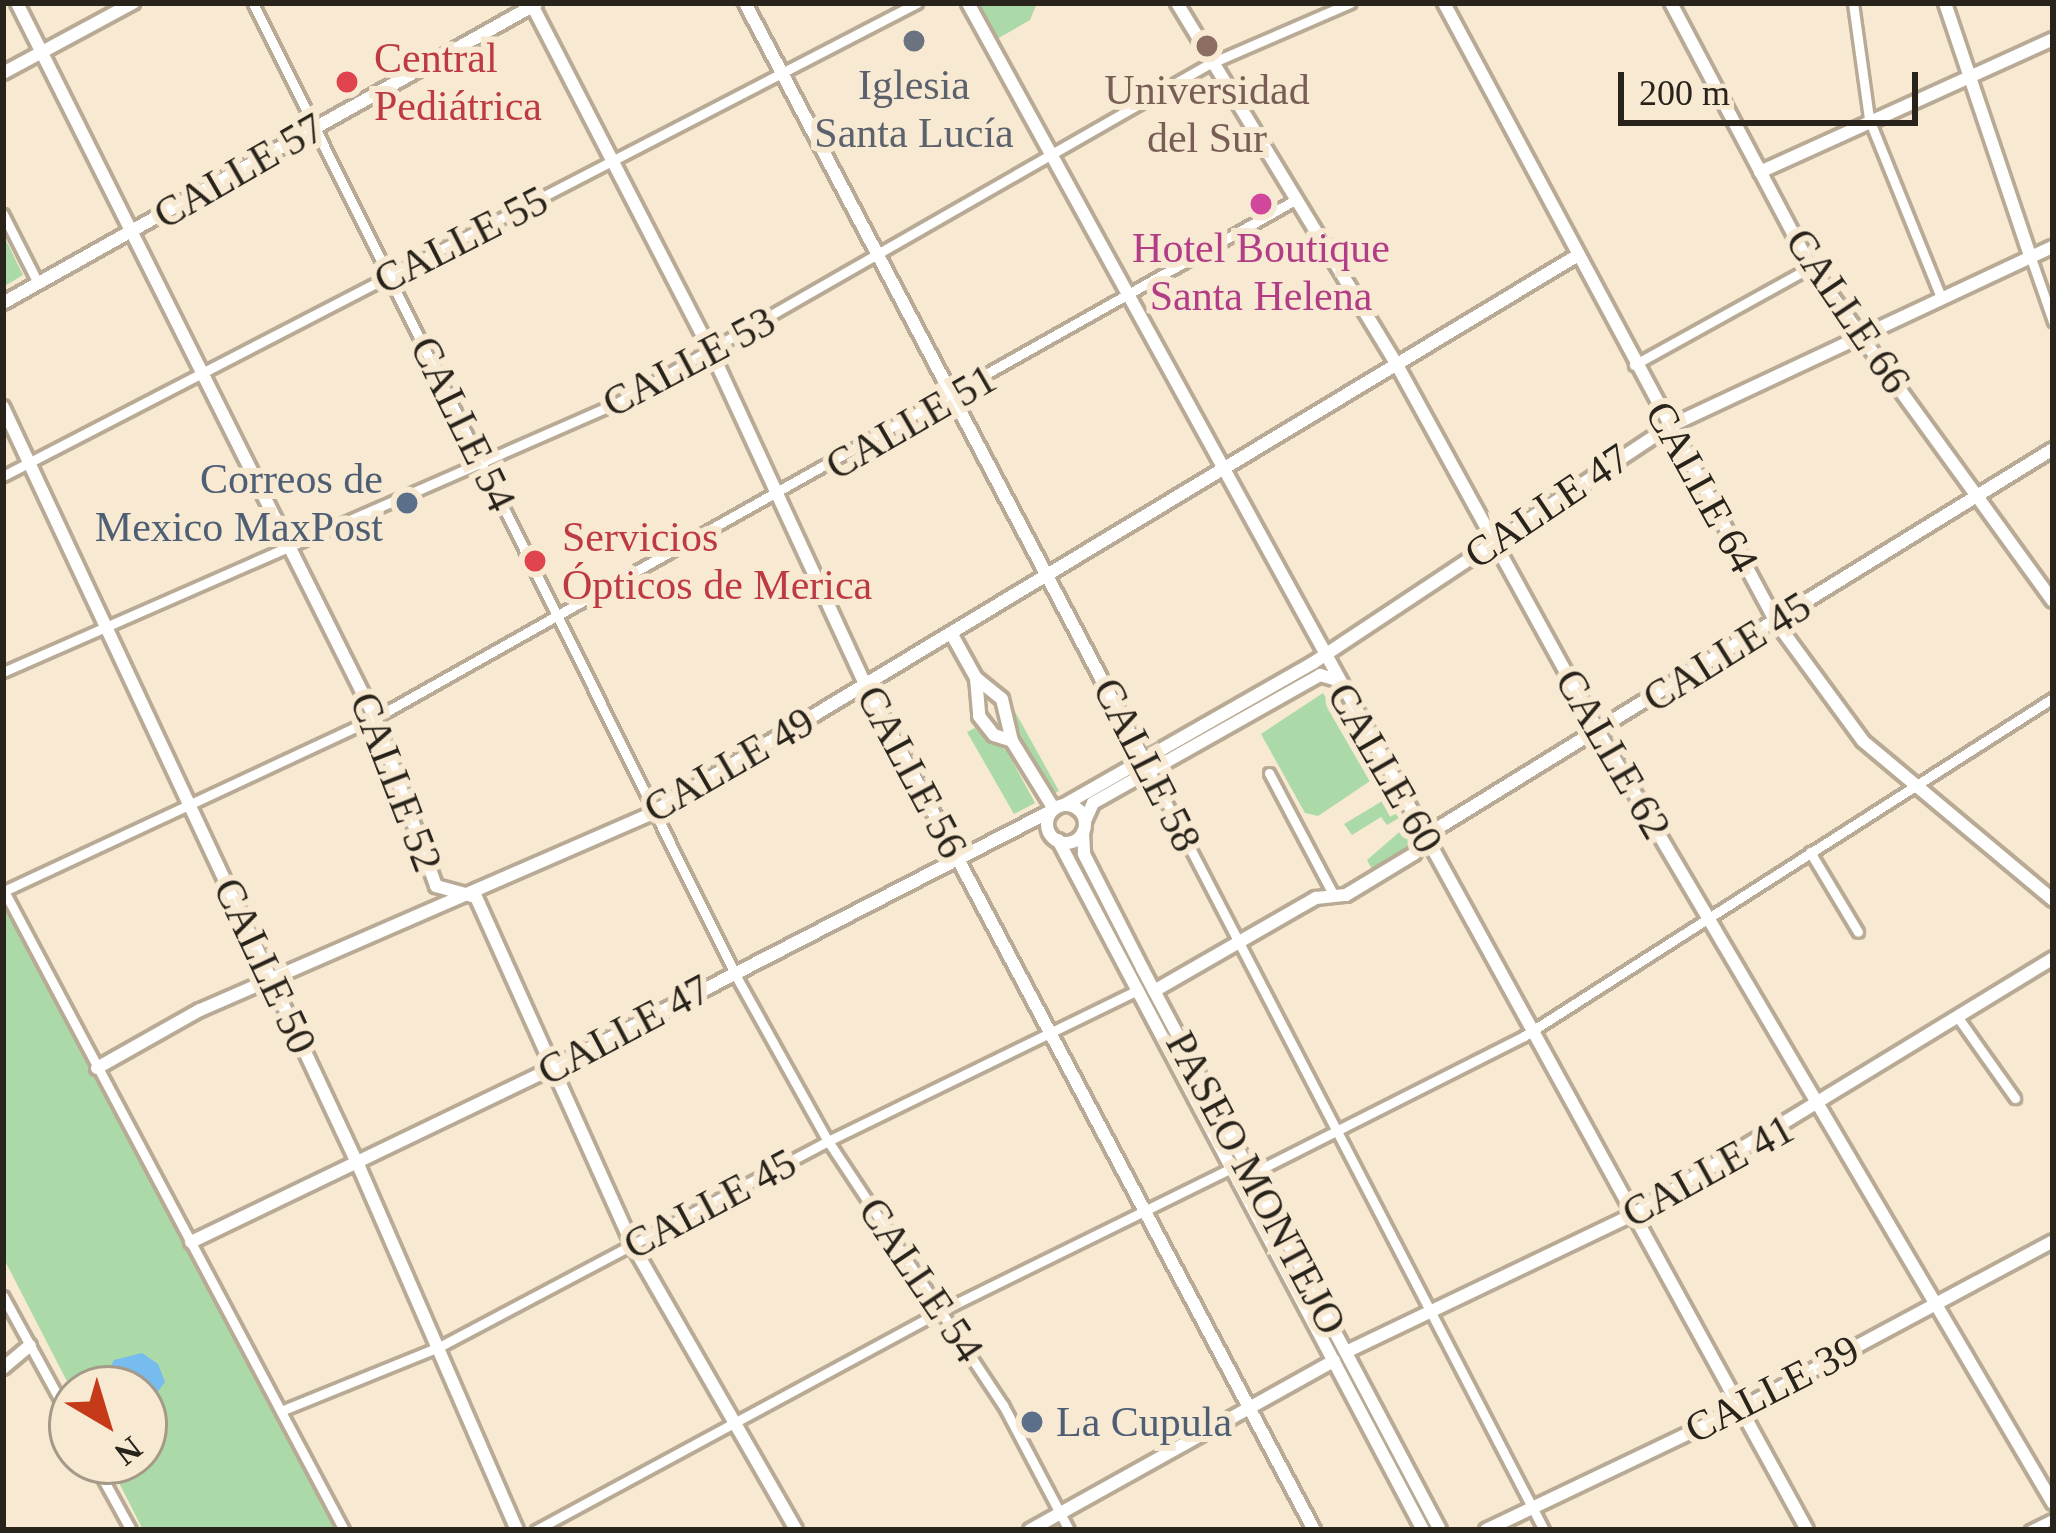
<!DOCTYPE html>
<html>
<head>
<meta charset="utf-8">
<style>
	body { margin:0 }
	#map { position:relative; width:2056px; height:1533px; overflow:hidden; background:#f8e9d2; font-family:"Times New Roman",serif }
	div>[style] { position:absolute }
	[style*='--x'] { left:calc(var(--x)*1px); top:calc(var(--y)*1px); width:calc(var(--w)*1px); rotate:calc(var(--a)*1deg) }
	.green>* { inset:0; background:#abd9a8 }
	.water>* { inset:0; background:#76bcef }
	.roads { filter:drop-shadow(3px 0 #b8aa94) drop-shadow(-3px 0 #b8aa94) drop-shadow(0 3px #b8aa94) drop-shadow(0 -3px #b8aa94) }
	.street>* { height:9px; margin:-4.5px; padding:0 4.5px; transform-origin:4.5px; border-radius:4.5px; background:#fff }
	.secondary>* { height:12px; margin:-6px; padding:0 6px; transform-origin:6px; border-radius:6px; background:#fff }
	.secondary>.ring { margin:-6px; padding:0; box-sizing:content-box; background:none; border:12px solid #fff; border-radius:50% }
	.dots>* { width:33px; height:33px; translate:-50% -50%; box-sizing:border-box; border:6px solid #f8e9d2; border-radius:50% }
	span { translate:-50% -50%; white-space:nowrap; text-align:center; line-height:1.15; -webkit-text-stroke:12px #f8e9d2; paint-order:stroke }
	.health-label { font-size:42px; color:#be3a42 }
	.left { translate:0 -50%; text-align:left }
	.worship-label { font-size:42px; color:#5b616d }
	.education-label { font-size:42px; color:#785e54 }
	.street-label { font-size:42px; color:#29241b }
	.hotel-label { font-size:42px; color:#b23c85 }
	.service-label { font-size:42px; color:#4e5e75 }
	.right { translate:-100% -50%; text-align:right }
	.frame { position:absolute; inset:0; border:6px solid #29241b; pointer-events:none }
	.north { position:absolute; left:48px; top:1365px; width:120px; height:120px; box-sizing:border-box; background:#f8e9d2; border:3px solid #a59a89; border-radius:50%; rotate:142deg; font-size:33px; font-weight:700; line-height:48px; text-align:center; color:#29241b }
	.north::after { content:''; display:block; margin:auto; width:42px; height:54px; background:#c53b19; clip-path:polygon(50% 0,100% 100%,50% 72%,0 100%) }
	.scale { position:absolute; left:1618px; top:72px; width:300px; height:54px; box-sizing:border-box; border:6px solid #29241b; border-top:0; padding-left:15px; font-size:36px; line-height:42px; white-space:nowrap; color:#29241b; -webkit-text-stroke:9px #f8e9d2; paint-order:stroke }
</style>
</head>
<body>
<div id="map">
	<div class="green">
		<div style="clip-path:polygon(977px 3px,1037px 3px,1030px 20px,997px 39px)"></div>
		<div style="clip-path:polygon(3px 234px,23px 275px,3px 287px)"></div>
		<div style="clip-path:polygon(1323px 693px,1376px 777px,1318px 816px,1305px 813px,1261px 734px)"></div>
		<div style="clip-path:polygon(1009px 701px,1059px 791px,1052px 794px,1024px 745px)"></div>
		<div style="clip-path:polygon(975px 728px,1007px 751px,1035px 803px,1014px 814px,967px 732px)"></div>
		<div style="clip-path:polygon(1384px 800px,1399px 818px,1387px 825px,1381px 817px,1352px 835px,1344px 824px)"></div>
		<div style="clip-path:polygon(1404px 828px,1411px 848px,1373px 871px,1367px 860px)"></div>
		<div style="clip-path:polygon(3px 903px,339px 1530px,143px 1530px,108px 1461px,144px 1461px,144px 1389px,72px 1391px,3px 1257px)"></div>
	</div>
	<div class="water">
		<div style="clip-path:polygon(142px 1353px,158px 1364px,165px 1382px,144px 1410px,144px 1389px,106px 1389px,105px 1378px,114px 1360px)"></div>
	</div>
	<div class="roads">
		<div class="street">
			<div style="--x:253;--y:3;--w:1086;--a:63.6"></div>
			<div style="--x:736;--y:976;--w:189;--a:60.9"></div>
			<div style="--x:828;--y:1141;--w:317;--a:56.5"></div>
			<div style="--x:1003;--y:1405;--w:141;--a:62.2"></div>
			<div style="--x:1853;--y:3;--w:117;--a:82.1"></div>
			<div style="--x:1869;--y:119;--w:192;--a:68"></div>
			<div style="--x:3;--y:214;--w:77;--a:63.1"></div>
			<div style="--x:2031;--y:258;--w:67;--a:70.8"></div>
			<div style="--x:1634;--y:365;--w:202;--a:-29"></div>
			<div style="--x:3;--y:476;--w:1029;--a:-27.36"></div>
			<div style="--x:3;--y:672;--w:673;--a:-23.67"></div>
			<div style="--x:619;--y:402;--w:680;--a:-29.81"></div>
			<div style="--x:1209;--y:64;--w:154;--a:-23.4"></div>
			<div style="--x:1150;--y:771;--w:855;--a:62.57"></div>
			<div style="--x:1269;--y:773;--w:139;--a:62.1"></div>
			<div style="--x:1810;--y:852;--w:93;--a:59"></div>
			<div style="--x:3;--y:889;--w:726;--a:61.99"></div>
			<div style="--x:4;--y:891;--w:409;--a:-25"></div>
			<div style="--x:375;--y:718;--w:1058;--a:-29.38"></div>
			<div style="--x:1959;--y:1019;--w:97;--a:54.7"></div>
			<div style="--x:1251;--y:1174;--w:306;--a:-26.8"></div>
			<div style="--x:1524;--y:1036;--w:628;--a:-32.58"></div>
			<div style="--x:3;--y:1296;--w:144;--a:61.3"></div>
			<div style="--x:281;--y:1411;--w:170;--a:-22.1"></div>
			<div style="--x:439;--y:1347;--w:440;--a:-27.9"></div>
			<div style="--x:828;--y:1141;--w:344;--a:-26"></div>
			<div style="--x:93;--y:1461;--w:79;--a:61.2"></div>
			<div style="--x:536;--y:1530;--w:463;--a:-28.4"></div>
			<div style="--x:943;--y:1310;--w:321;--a:-26.2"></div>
			<div style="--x:2030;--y:1530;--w:25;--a:-26"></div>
		</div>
		<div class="secondary">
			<div style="--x:17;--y:3;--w:800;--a:63.4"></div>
			<div style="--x:375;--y:718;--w:179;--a:70"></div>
			<div style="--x:436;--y:886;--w:41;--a:15.4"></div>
			<div style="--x:476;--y:897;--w:383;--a:65.8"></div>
			<div style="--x:633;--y:1246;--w:327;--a:60.1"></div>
			<div style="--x:531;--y:3;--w:394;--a:62.7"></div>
			<div style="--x:712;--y:353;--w:365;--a:65.2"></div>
			<div style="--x:865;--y:684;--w:958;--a:62.04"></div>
			<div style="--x:745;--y:3;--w:868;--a:62.2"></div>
			<div style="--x:968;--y:3;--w:1742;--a:61.21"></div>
			<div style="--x:1177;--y:3;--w:424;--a:58.7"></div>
			<div style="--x:1397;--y:365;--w:418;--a:61.2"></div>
			<div style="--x:1598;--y:731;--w:896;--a:59.49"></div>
			<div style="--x:1444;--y:3;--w:702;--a:61.79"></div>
			<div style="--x:1776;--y:622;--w:147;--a:53.8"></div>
			<div style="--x:1863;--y:741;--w:248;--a:39.9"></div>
			<div style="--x:1671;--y:3;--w:299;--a:62.1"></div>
			<div style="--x:1811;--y:267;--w:412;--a:54.1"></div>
			<div style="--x:1945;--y:3;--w:269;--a:71.4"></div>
			<div style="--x:3;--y:73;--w:148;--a:-28.3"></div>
			<div style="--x:1760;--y:172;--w:322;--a:-24.4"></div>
			<div style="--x:3;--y:303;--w:611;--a:-29.29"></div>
			<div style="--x:3;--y:407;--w:841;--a:64.9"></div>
			<div style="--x:360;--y:1169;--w:394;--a:66.5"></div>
			<div style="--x:951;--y:633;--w:51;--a:60.9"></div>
			<div style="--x:976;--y:678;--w:33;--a:39"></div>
			<div style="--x:1002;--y:699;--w:43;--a:76.6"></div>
			<div style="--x:1012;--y:741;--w:80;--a:58.3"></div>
			<div style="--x:976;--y:678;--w:38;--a:85"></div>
			<div style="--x:979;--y:716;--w:24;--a:52"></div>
			<div style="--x:994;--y:735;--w:19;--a:18"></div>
			<div style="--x:1064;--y:805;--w:287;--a:-29.7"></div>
			<div style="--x:1313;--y:663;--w:426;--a:-33.6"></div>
			<div style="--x:1668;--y:427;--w:425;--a:-25.1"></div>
			<div class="ring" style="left:1047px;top:805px;width:26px;height:26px"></div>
			<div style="--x:1085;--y:821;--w:20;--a:-66"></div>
			<div style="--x:1093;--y:803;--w:261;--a:-29.4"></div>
			<div style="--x:1320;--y:675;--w:15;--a:16"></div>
			<div style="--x:1083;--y:832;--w:22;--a:87"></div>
			<div style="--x:1084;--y:854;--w:128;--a:63"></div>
			<div style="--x:1142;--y:968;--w:636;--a:62.07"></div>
			<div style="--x:1058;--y:840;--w:781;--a:62.12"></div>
			<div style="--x:1154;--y:991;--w:187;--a:-29.9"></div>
			<div style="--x:1316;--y:898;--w:30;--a:-6"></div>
			<div style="--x:1346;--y:895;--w:79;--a:-31.1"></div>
			<div style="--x:1414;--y:854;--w:21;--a:-59"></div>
			<div style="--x:1425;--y:836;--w:738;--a:-31.64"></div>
			<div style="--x:97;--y:1068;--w:118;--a:-29.4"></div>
			<div style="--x:200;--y:1010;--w:491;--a:-23.5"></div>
			<div style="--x:650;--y:814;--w:1083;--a:-31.06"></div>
			<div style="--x:191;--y:1242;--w:399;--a:-25.7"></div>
			<div style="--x:550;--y:1069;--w:566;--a:-27.24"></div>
			<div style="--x:1346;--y:1352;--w:319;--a:-25.6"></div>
			<div style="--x:1634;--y:1214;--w:491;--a:-31.4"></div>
			<div style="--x:3;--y:1368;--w:35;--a:-40"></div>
			<div style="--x:1030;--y:1530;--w:348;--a:-29.1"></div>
			<div style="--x:1486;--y:1530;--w:281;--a:-25.5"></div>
			<div style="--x:1740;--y:1409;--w:355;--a:-28.2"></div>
		</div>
	</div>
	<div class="dots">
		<div style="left:914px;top:41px;background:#6b7280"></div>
		<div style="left:1207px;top:46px;background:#8d6e63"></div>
		<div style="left:347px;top:82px;background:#e0444e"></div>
		<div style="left:1261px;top:204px;background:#d1479c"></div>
		<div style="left:407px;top:503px;background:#5c6f8a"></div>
		<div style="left:535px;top:561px;background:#e0444e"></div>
		<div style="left:1032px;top:1422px;background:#5c6f8a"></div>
	</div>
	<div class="health-label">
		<span class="left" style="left:374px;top:82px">Central<br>Pediátrica</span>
		<span class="left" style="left:562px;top:561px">Servicios<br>Ópticos de Merica</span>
	</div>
	<div class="worship-label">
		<span style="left:914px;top:109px">Iglesia<br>Santa Lucía</span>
	</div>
	<div class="education-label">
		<span style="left:1207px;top:114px">Universidad<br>del Sur</span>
	</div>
	<div class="street-label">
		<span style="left:239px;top:171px;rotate:-30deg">CALLE 57</span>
		<span style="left:461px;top:240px;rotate:-27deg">CALLE 55</span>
		<span style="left:1848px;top:311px;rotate:56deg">CALLE 66</span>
		<span style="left:689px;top:362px;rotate:-28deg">CALLE 53</span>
		<span style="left:911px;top:422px;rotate:-30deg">CALLE 51</span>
		<span style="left:463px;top:424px;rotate:64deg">CALLE 54</span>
		<span style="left:1702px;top:487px;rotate:61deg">CALLE 64</span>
		<span style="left:1547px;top:506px;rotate:-34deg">CALLE 47</span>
		<span style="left:1727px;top:652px;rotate:-32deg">CALLE 45</span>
		<span style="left:1613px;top:754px;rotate:60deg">CALLE 62</span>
		<span style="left:729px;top:765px;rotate:-30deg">CALLE 49</span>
		<span style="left:1147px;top:765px;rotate:63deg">CALLE 58</span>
		<span style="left:1385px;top:768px;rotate:60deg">CALLE 60</span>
		<span style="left:912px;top:772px;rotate:62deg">CALLE 56</span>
		<span style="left:396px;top:782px;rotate:69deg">CALLE 52</span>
		<span style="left:265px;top:966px;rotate:65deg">CALLE 50</span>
		<span style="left:624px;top:1030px;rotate:-28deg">CALLE 47</span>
		<span style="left:1708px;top:1171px;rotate:-29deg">CALLE 41</span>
		<span style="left:1256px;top:1183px;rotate:62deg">PASEO MONTEJO</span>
		<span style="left:710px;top:1204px;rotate:-28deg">CALLE 45</span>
		<span style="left:921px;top:1280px;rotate:56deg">CALLE 54</span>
		<span style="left:1772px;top:1389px;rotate:-27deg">CALLE 39</span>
	</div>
	<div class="hotel-label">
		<span style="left:1261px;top:272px">Hotel Boutique<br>Santa Helena</span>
	</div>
	<div class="service-label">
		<span class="right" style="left:383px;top:503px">Correos de<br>Mexico MaxPost</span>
		<span class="left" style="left:1056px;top:1422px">La Cupula</span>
	</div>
	<div class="frame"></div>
	<div class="north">N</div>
	<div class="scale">200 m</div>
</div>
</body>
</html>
